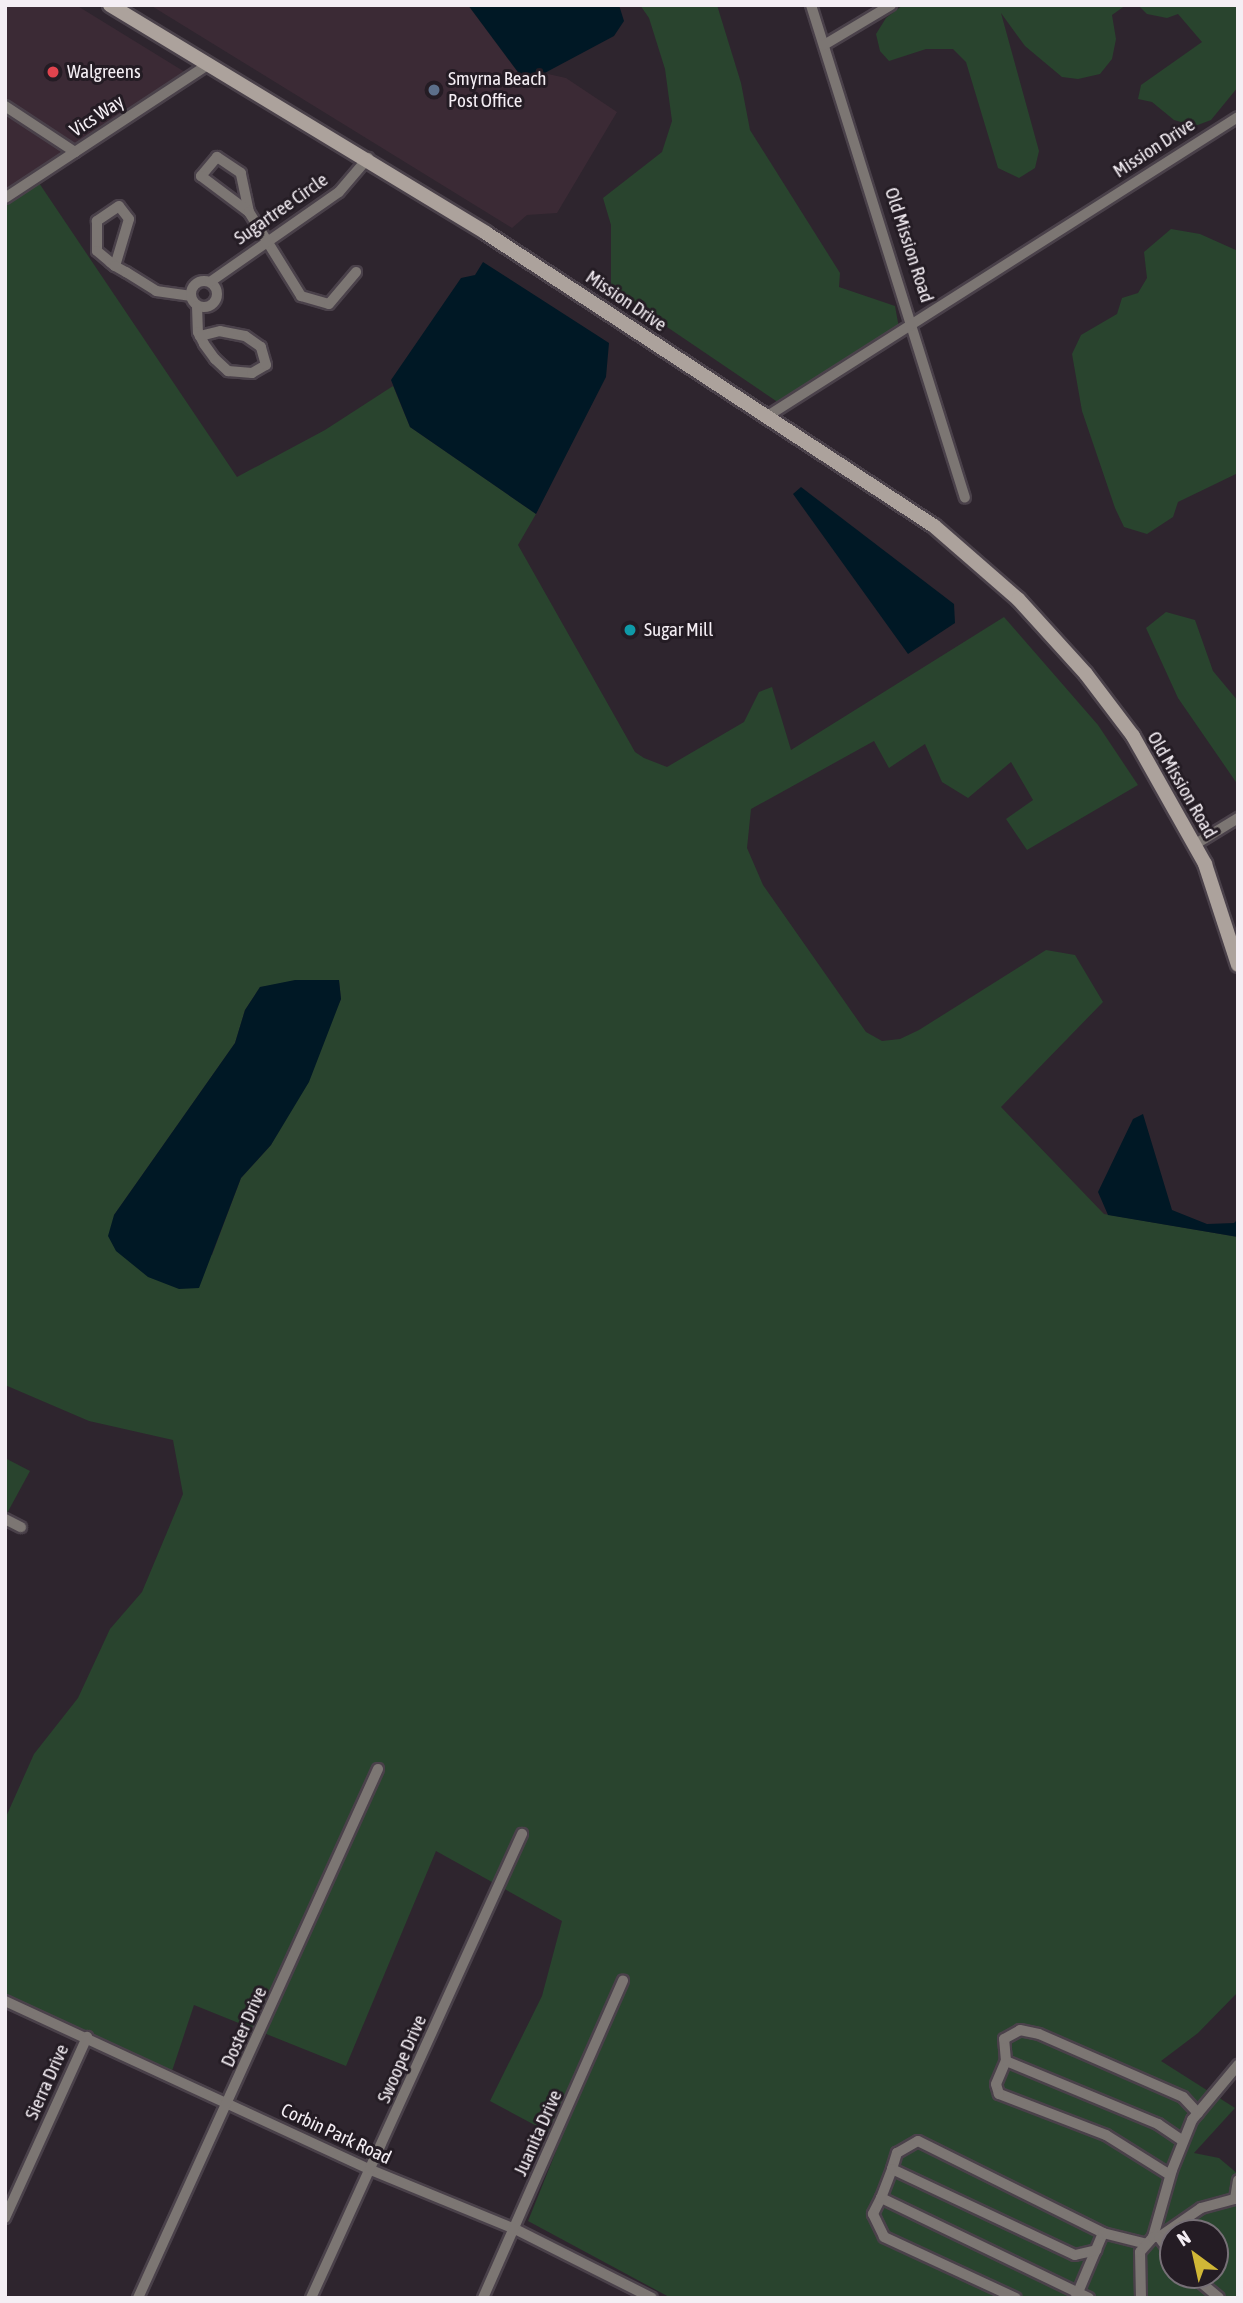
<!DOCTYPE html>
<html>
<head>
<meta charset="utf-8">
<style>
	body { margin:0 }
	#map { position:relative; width:1243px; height:2303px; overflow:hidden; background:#2e252e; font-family:"Asap Condensed",sans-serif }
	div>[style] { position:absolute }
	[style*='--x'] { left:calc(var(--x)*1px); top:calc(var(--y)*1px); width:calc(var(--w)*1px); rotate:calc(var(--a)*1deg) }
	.commercial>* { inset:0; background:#3b2a35 }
	.green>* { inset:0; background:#29442e }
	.water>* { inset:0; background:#001825 }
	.roads { filter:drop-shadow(2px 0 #4a414a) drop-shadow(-2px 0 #4a414a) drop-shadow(0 2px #4a414a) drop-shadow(0 -2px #4a414a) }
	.street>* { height:10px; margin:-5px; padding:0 5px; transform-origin:5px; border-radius:5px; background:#7c7673 }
	.street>.ring { margin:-5px; padding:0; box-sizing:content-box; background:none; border:10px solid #7c7673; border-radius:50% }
	.secondary>* { height:14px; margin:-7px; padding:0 7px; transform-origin:7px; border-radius:7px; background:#aca29c }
	.dots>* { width:19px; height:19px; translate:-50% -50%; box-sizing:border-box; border:4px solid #241c24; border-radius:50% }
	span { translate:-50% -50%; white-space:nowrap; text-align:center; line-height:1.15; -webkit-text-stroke:6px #241c24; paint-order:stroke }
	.poi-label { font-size:19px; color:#f4eef4 }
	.left { translate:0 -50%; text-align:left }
	.street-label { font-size:19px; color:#f4eef4 }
	.frame { position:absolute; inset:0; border:7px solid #f4eef4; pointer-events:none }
	.north { position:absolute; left:1159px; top:2219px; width:70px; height:70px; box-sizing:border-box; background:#241c24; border:2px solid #777077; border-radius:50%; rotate:327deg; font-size:19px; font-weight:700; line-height:28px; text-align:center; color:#f4eef4 }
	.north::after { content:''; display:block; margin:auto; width:24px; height:32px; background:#d0b736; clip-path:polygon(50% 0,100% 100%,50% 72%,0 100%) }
</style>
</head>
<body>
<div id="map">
	<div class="commercial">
		<div style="clip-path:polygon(5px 5px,76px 5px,193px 77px,5px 197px)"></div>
		<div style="clip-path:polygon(150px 5px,468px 5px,526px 83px,548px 74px,566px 78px,617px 112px,557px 213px,527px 215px,512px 228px)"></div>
	</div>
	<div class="green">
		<div style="clip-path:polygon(640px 5px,717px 5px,741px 83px,750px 130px,840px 273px,839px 287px,895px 306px,899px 328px,785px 407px,611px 289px,611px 225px,603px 198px,662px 152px,672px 121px,665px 69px,649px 18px)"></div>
		<div style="clip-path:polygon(903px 5px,1126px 5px,1112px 15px,1116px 39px,1112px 59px,1100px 74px,1078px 79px,1062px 77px,1025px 46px,1001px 13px,1039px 151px,1035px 168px,1019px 178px,998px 168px,966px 62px,953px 49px,926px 49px,889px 61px,880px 51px,876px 34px,886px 18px)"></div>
		<div style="clip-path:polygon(1138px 5px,1238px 5px,1238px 87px,1211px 120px,1195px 126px,1174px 120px,1152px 102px,1138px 99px,1141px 85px,1202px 42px,1178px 14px,1167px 18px,1147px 14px)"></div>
		<div style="clip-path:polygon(evenodd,35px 177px,237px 477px,325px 430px,393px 386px,410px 427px,536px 514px,518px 545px,635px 752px,644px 758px,667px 767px,744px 722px,759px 692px,772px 687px,791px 750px,1004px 617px,1098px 725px,1138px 785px,1027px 850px,1006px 819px,1033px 800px,1011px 762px,968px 798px,942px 782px,925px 744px,889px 768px,874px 741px,751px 809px,747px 848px,763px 885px,866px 1032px,882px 1041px,900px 1039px,919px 1030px,1046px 950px,1075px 955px,1103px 1002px,1001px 1107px,1104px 1214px,1238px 1237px,1238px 1992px,1198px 2033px,1161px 2061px,1235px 2108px,1194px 2153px,1219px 2158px,1238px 2174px,1238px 2298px,671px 2298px,528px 2221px,561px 2139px,490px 2101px,542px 1996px,562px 1921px,436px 1851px,346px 2066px,194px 2005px,170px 2077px,5px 2006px,5px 1819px,34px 1754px,78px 1698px,110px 1629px,142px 1592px,183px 1494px,173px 1440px,89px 1421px,5px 1385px,5px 197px,35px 177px,339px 981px,341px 999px,271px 1145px,241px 1178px,212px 1255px,114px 1215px,235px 1043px,245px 1010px,260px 987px,339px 981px,35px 177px,1173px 2233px,1215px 2233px,1215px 2275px,1173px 2275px,1173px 2233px)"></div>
		<div style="clip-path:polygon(1171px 229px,1200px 234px,1238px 251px,1238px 473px,1178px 502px,1173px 517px,1147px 534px,1124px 527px,1115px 508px,1082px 411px,1072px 354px,1081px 335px,1117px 314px,1122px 298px,1138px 293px,1147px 278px,1144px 252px)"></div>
		<div style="clip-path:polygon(1166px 612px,1195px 620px,1213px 671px,1238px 701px,1238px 785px,1178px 698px,1146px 628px)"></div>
		<div style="clip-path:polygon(5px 1458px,30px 1471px,5px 1517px)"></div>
	</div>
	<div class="water">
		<div style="clip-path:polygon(468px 5px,619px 5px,624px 21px,614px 36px,526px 83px)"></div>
		<div style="clip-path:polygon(483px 262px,609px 343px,606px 377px,536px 514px,410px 427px,391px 380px,461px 278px,475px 275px)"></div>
		<div style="clip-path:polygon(801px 487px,954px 604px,955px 623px,908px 654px,793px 494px)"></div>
		<div style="clip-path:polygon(295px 980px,339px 980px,341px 999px,309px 1082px,271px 1145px,241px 1178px,199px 1288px,179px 1289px,148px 1277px,116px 1251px,108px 1236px,114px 1215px,235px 1043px,245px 1010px,260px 987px)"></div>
		<div style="clip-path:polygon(1143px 1114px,1172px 1210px,1207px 1224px,1234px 1223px,1238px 1219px,1238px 1237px,1108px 1215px,1098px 1192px,1133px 1119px)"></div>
	</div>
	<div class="roads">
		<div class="street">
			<div style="--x:811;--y:5;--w:516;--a:72.65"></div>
			<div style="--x:824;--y:45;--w:78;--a:-30.8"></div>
			<div style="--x:5;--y:106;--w:84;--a:33.3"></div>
			<div style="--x:5;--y:198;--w:244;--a:-33.3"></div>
			<div style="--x:249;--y:212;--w:40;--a:-102"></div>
			<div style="--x:241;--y:173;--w:29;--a:-146"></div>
			<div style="--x:217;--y:157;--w:25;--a:130"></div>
			<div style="--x:201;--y:176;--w:60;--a:36.9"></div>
			<div style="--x:249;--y:212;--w:99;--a:58.2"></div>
			<div style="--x:301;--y:296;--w:29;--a:16"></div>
			<div style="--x:329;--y:304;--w:42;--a:-49.8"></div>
			<div style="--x:115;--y:266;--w:49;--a:-73.4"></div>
			<div style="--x:129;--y:219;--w:16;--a:-128"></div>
			<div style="--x:119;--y:206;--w:27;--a:146"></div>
			<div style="--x:97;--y:221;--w:30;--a:90"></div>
			<div style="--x:97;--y:251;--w:17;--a:40"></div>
			<div style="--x:110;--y:262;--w:6;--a:39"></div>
			<div style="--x:115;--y:266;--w:13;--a:29"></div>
			<div style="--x:126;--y:272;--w:36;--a:32"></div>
			<div style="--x:156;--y:291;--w:34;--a:8"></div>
			<div class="ring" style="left:191px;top:281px;width:16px;height:16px"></div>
			<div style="--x:210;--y:282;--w:157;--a:-34.9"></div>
			<div style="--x:339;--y:192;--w:45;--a:-49.5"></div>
			<div style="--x:197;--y:306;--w:26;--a:88"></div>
			<div style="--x:198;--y:332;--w:13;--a:63"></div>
			<div style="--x:204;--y:344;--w:19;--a:54"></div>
			<div style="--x:215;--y:359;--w:18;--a:43"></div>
			<div style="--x:228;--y:371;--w:24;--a:5"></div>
			<div style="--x:252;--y:373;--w:16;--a:-30"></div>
			<div style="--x:266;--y:365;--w:19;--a:-106"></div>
			<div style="--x:261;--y:347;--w:19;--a:-145"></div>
			<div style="--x:245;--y:336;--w:25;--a:-169"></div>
			<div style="--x:220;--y:331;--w:21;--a:166"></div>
			<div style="--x:766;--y:417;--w:559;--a:-32.44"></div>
			<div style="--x:1194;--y:845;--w:52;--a:-31.5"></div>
			<div style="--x:5;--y:1519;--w:18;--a:27"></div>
			<div style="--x:5;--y:2001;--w:403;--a:24.8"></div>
			<div style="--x:371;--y:2170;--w:156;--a:22.3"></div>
			<div style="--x:515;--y:2229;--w:153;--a:26.7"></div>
			<div style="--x:1006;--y:2061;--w:165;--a:22.5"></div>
			<div style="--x:1158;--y:2124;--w:30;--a:34"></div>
			<div style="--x:892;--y:2169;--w:17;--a:-73"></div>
			<div style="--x:897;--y:2153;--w:24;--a:-30"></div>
			<div style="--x:918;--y:2141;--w:207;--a:26.4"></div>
			<div style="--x:1170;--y:2175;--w:75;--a:-148"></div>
			<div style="--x:1106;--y:2135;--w:115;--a:-159"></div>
			<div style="--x:999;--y:2094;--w:10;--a:-107"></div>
			<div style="--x:996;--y:2084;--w:25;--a:-67"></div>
			<div style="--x:1006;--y:2061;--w:22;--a:-95"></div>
			<div style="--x:1004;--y:2039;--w:18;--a:-29"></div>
			<div style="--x:1020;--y:2030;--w:19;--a:12"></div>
			<div style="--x:1039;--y:2034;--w:157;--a:23.6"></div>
			<div style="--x:1183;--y:2097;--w:22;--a:47"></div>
			<div style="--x:881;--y:2198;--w:18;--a:117"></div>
			<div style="--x:873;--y:2214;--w:25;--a:64"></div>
			<div style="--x:884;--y:2237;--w:145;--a:24.8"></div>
			<div style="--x:5;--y:2218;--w:199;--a:-65.6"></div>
			<div style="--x:1153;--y:2237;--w:70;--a:-74.2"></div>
			<div style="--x:1172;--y:2170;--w:54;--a:-68.2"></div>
			<div style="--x:1192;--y:2120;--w:72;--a:-50.1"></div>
			<div style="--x:1159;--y:2237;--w:51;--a:-34.6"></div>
			<div style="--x:1201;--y:2208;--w:35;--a:-15"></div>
			<div style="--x:1235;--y:2199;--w:19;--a:-81"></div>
			<div style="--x:1192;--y:2275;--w:35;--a:40"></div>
			<div style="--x:1076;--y:2297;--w:69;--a:-67.1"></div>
			<div style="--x:1103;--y:2233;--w:45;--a:14"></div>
			<div style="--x:138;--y:2298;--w:581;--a:-65.6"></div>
			<div style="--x:311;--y:2298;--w:510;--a:-65.55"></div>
			<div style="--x:483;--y:2298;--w:347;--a:-66.2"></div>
			<div style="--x:1089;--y:2298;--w:231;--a:-154.3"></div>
			<div style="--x:881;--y:2198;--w:31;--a:-69"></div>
			<div style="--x:892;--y:2169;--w:202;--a:25.2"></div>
			<div style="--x:1075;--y:2255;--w:22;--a:-13"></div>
			<div style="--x:1141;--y:2298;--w:46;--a:-91.2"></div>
			<div style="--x:1140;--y:2252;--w:20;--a:-49"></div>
			<div style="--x:1153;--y:2237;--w:6;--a:0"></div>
			<div style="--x:1159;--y:2237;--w:24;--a:54"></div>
		</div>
		<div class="secondary">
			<div style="--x:110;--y:5;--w:440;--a:31.2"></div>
			<div style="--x:486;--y:233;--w:535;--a:33.19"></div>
			<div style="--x:934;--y:526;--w:111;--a:41"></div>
			<div style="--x:1018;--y:599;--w:101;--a:47.8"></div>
			<div style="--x:1086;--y:674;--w:78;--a:52.8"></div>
			<div style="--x:1133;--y:736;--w:147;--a:60.6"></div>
			<div style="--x:1205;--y:864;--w:106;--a:71.9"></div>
		</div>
	</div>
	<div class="dots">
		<div style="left:53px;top:72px;background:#e0444e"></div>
		<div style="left:434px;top:90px;background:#5c6f8a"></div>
		<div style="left:630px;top:630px;background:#0f9aa8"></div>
	</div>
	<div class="poi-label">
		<span class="left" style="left:67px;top:72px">Walgreens</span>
		<span class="left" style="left:448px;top:90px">Smyrna Beach<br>Post Office</span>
		<span class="left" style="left:644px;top:630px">Sugar Mill</span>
	</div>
	<div class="street-label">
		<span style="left:97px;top:116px;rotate:-33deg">Vics Way</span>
		<span style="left:1154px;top:148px;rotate:-33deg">Mission Drive</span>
		<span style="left:281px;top:209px;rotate:-35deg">Sugartree Circle</span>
		<span style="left:909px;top:245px;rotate:72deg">Old Mission Road</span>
		<span style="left:626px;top:301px;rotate:34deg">Mission Drive</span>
		<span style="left:1182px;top:785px;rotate:60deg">Old Mission Road</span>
		<span style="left:244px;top:2027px;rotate:-66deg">Doster Drive</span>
		<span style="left:402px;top:2059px;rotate:-66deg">Swoope Drive</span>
		<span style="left:47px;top:2082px;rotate:-66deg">Sierra Drive</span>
		<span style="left:538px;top:2133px;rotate:-66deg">Juanita Drive</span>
		<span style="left:336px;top:2134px;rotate:25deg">Corbin Park Road</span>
	</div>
	<div class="frame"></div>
	<div class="north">N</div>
</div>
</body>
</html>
